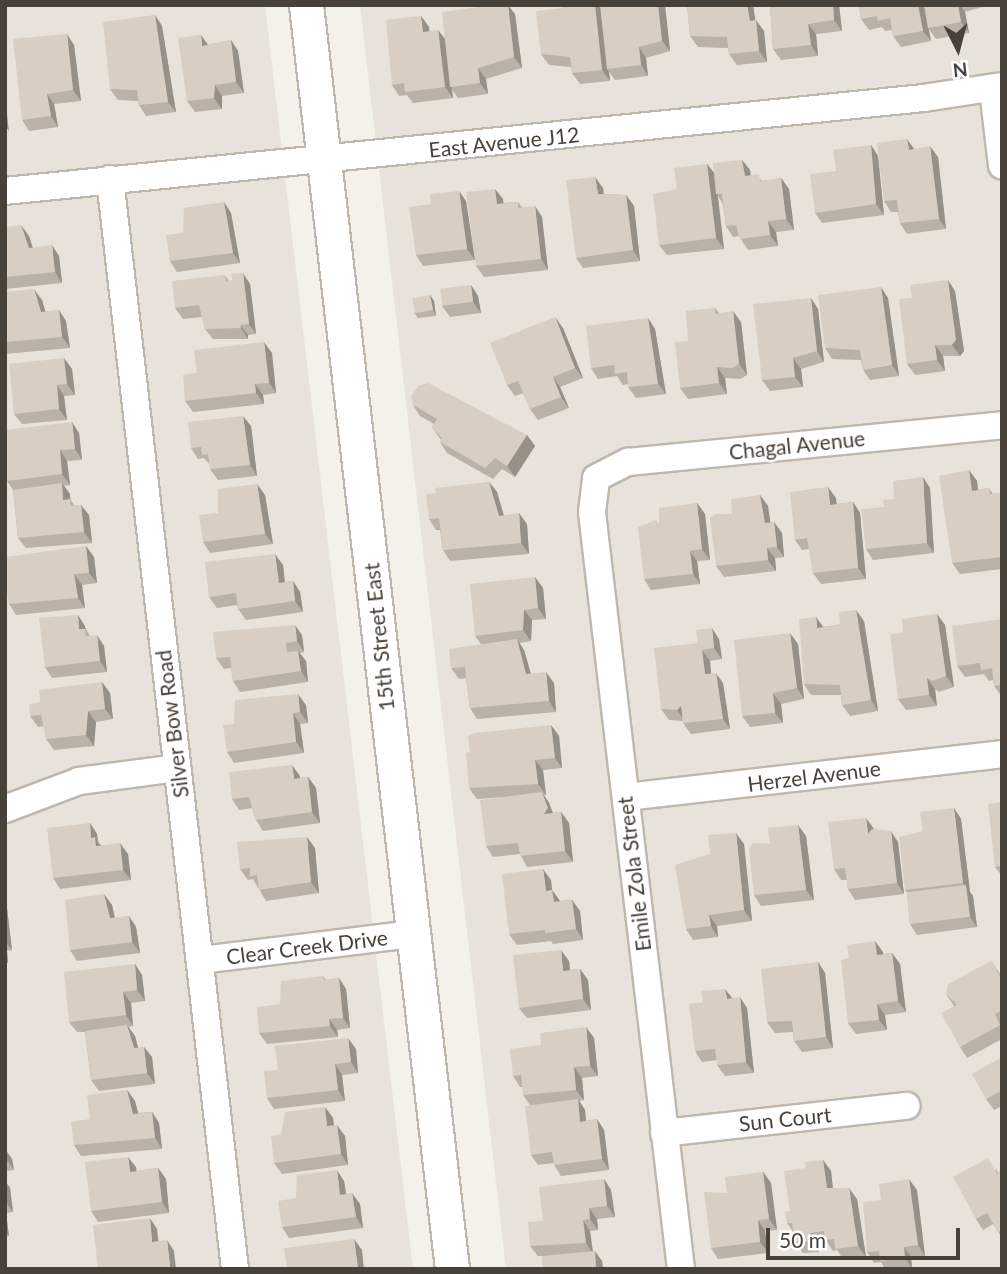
<!DOCTYPE html>
<html>
<head>
<meta charset="utf-8">
<style>
	body { margin:0 }
	#map { position:relative; width:1007px; height:1274px; overflow:hidden; background:#f4f1eb; font-family:Lato,sans-serif }
	div>[style] { position:absolute }
	[style*='--x'] { left:calc(var(--x)*1px); top:calc(var(--y)*1px); width:calc(var(--w)*1px); rotate:calc(var(--a)*1deg) }
	.residential>* { inset:0; background:#e8e2da }
	.roads { filter:drop-shadow(2px 0 #bfb7ae) drop-shadow(-2px 0 #bfb7ae) drop-shadow(0 2px #bfb7ae) drop-shadow(0 -2px #bfb7ae) }
	.minor>* { height:26px; margin:-13px; padding:0 13px; transform-origin:13px; border-radius:13px; background:#fff }
	.tertiary>* { height:33px; margin:-16.5px; padding:0 16.5px; transform-origin:16.5px; border-radius:16.5px; background:#fff }
	.wall>* { inset:0; background:#bab1a9 }
	.shaded-wall>* { inset:0; background:#979089 }
	.building>* { inset:0; background:#d8cec4; transform-origin:0 0 }
	span { translate:-50% -50%; white-space:nowrap; text-align:center; line-height:1.15; -webkit-text-stroke:5px #fff; paint-order:stroke }
	.street-label { font-size:21px; color:#484139 }
	.frame { position:absolute; inset:0; border:7px solid #484139; pointer-events:none }
	.north { position:absolute; left:923px; top:14px; width:70px; height:70px; -webkit-text-stroke:5px #fff; paint-order:stroke; rotate:174deg; font-size:19px; font-weight:700; line-height:28px; text-align:center; color:#484139 }
	.north::after { content:''; display:block; margin:auto; width:24px; height:32px; background:#484139; clip-path:polygon(50% 0,100% 100%,50% 72%,0 100%) }
	.scale { position:absolute; left:766px; top:1228px; width:194px; height:32px; box-sizing:border-box; border:4px solid #484139; border-top:0; padding-left:9px; font-size:21px; line-height:24px; white-space:nowrap; color:#484139; -webkit-text-stroke:5px #fff; paint-order:stroke }
</style>
</head>
<body>
<div id="map">
	<div class="residential">
		<div style="clip-path:polygon(5px 5px,265px 5px,413px 1269px,5px 1269px)"></div>
		<div style="clip-path:polygon(360px 5px,1002px 5px,1002px 1269px,506px 1269px)"></div>
	</div>
	<div class="roads">
		<div class="minor">
			<div style="--x:993;--y:90;--w:76;--a:83.2"></div>
			<div style="--x:110;--y:179;--w:1097;--a:83.46"></div>
			<div style="--x:5;--y:191;--w:924;--a:-5.78"></div>
			<div style="--x:924;--y:98;--w:79;--a:-8.7"></div>
			<div style="--x:626;--y:797;--w:378;--a:-6.5"></div>
			<div style="--x:5;--y:809;--w:79;--a:-20.7"></div>
			<div style="--x:79;--y:781;--w:98;--a:-7.6"></div>
			<div style="--x:201;--y:960;--w:213;--a:-7"></div>
			<div style="--x:664;--y:1133;--w:244;--a:-6.4"></div>
			<div style="--x:681;--y:1269;--w:762;--a:-96.71"></div>
			<div style="--x:592;--y:512;--w:34;--a:-83"></div>
			<div style="--x:596;--y:478;--w:36;--a:-27"></div>
			<div style="--x:628;--y:462;--w:376;--a:-5.6"></div>
		</div>
		<div class="tertiary">
			<div style="--x:306;--y:5;--w:1272;--a:83.41"></div>
		</div>
	</div>
	<div class="wall">
		<div style="clip-path:polygon(562px 5px,665px 5px,670px 51px,646px 58px,648px 76px,615px 80px,609px 72px,610px 81px,580px 84px,572px 73px,571px 67px,549px 65px,541px 54px,563px 8px)"></div>
		<div style="clip-path:polygon(687px 5px,753px 5px,755px 20px,764px 31px,767px 62px,737px 65px,729px 54px,728px 48px,698px 47px,690px 36px)"></div>
		<div style="clip-path:polygon(770px 5px,839px 5px,842px 31px,816px 34px,818px 56px,781px 60px,773px 49px)"></div>
		<div style="clip-path:polygon(859px 5px,989px 5px,965px 12px,969px 33px,936px 39px,928px 28px,927px 22px,931px 41px,901px 47px,893px 36px,892px 30px,885px 31px,882px 27px,869px 30px,861px 19px)"></div>
		<div style="clip-path:polygon(515px 14px,522px 68px,486px 79px,488px 94px,458px 98px,451px 88px,453px 98px,413px 103px,407px 95px,399px 96px,392px 85px,421px 16px,429px 27px,429px 31px,445px 40px)"></div>
		<div style="clip-path:polygon(155px 15px,162px 26px,176px 112px,146px 116px,139px 105px,138px 101px,118px 100px,110px 89px)"></div>
		<div style="clip-path:polygon(231px 40px,238px 51px,244px 93px,222px 96px,222px 109px,195px 112px,187px 101px,207px 45px)"></div>
		<div style="clip-path:polygon(74px 45px,81px 101px,54px 104px,58px 127px,29px 131px,22px 120px)"></div>
		<div style="clip-path:polygon(871px 145px,878px 156px,884px 215px,822px 223px,815px 213px,836px 171px)"></div>
		<div style="clip-path:polygon(914px 149px,938px 157px,946px 229px,907px 234px,900px 223px,898px 212px,891px 212px,884px 201px)"></div>
		<div style="clip-path:polygon(742px 160px,750px 170px,751px 175px,763px 181px,781px 178px,789px 189px,794px 230px,776px 232px,778px 246px,748px 250px,739px 236px,733px 237px,726px 226px,723px 204px,718px 196px,724px 249px,667px 255px,659px 245px,677px 189px,707px 164px,714px 173px)"></div>
		<div style="clip-path:polygon(603px 188px,604px 194px,626px 195px,634px 206px,640px 261px,583px 268px,576px 258px)"></div>
		<div style="clip-path:polygon(495px 189px,503px 199px,503px 203px,518px 202px,522px 207px,542px 217px,548px 270px,484px 277px,476px 266px)"></div>
		<div style="clip-path:polygon(466px 201px,475px 260px,423px 266px,416px 255px)"></div>
		<div style="clip-path:polygon(224px 202px,231px 213px,240px 263px,177px 272px,170px 261px)"></div>
		<div style="clip-path:polygon(5px 227px,29px 236px,33px 248px,59px 256px,62px 283px,5px 289px)"></div>
		<div style="clip-path:polygon(225px 275px,229px 281px,250px 284px,256px 334px,248px 335px,248px 339px,213px 339px,205px 329px,202px 317px,183px 319px,175px 308px)"></div>
		<div style="clip-path:polygon(471px 285px,478px 296px,481px 313px,450px 317px,442px 306px)"></div>
		<div style="clip-path:polygon(955px 291px,964px 351px,960px 356px,943px 356px,945px 371px,915px 375px,907px 364px)"></div>
		<div style="clip-path:polygon(5px 292px,42px 300px,45px 312px,59px 310px,66px 321px,70px 348px,5px 354px)"></div>
		<div style="clip-path:polygon(430px 295px,434px 301px,436px 316px,418px 318px,414px 313px)"></div>
		<div style="clip-path:polygon(811px 298px,818px 309px,824px 362px,801px 369px,803px 387px,770px 391px,762px 380px)"></div>
		<div style="clip-path:polygon(888px 298px,899px 376px,870px 380px,863px 370px,861px 360px,832px 359px,825px 348px)"></div>
		<div style="clip-path:polygon(715px 308px,719px 313px,741px 322px,747px 375px,740px 379px,725px 378px,727px 394px,688px 399px,680px 388px,688px 341px)"></div>
		<div style="clip-path:polygon(648px 318px,655px 329px,666px 394px,636px 398px,628px 387px,628px 384px,623px 385px,617px 376px,598px 379px,591px 368px)"></div>
		<div style="clip-path:polygon(563px 328px,583px 378px,560px 387px,569px 408px,538px 420px,530px 409px,523px 393px,515px 396px,507px 385px)"></div>
		<div style="clip-path:polygon(272px 353px,276px 393px,263px 395px,264px 404px,193px 412px,185px 401px,197px 373px)"></div>
		<div style="clip-path:polygon(64px 358px,72px 369px,75px 395px,64px 396px,67px 420px,22px 424px,14px 414px)"></div>
		<div style="clip-path:polygon(413px 405px,527px 435px,535px 446px,515px 477px,502px 469px,493px 479px,447px 453px,440px 442px,441px 440px,432px 427px,434px 424px,420px 416px)"></div>
		<div style="clip-path:polygon(251px 426px,257px 476px,218px 480px,210px 469px,210px 465px,204px 458px,198px 459px,191px 448px)"></div>
		<div style="clip-path:polygon(79px 433px,82px 460px,67px 461px,70px 485px,64px 486px,70px 494px,70px 499px,74px 505px,89px 515px,92px 543px,26px 548px,18px 538px,13px 490px,7px 481px)"></div>
		<div style="clip-path:polygon(969px 470px,977px 481px,978px 490px,989px 488px,993px 494px,1002px 493px,1002px 569px,960px 574px,952px 563px)"></div>
		<div style="clip-path:polygon(489px 482px,497px 492px,504px 515px,527px 524px,529px 554px,450px 561px,443px 550px,440px 530px,436px 530px,429px 519px,436px 493px)"></div>
		<div style="clip-path:polygon(930px 488px,934px 553px,873px 560px,866px 549px,884px 507px)"></div>
		<div style="clip-path:polygon(265px 495px,273px 544px,210px 553px,203px 542px)"></div>
		<div style="clip-path:polygon(760px 495px,768px 506px,770px 522px,774px 522px,782px 533px,784px 557px,775px 558px,776px 571px,724px 577px,716px 566px,732px 514px)"></div>
		<div style="clip-path:polygon(836px 498px,836px 504px,853px 502px,860px 513px,866px 579px,821px 584px,813px 573px,809px 549px,802px 550px,795px 540px)"></div>
		<div style="clip-path:polygon(697px 503px,705px 514px,710px 560px,697px 561px,700px 584px,651px 590px,644px 579px,659px 524px)"></div>
		<div style="clip-path:polygon(86px 546px,94px 557px,97px 583px,82px 585px,85px 608px,16px 615px,9px 604px)"></div>
		<div style="clip-path:polygon(283px 565px,285px 582px,293px 581px,300px 592px,303px 612px,246px 620px,238px 609px,237px 605px,217px 608px,209px 597px)"></div>
		<div style="clip-path:polygon(535px 577px,543px 588px,546px 619px,532px 620px,531px 641px,519px 643px,524px 650px,531px 674px,554px 683px,556px 712px,477px 719px,470px 708px,466px 678px,459px 679px,451px 668px,481px 644px,475px 636px)"></div>
		<div style="clip-path:polygon(937px 614px,945px 625px,954px 687px,939px 692px,935px 689px,937px 706px,906px 710px,898px 699px,903px 633px)"></div>
		<div style="clip-path:polygon(78px 615px,90px 636px,104px 646px,107px 672px,52px 678px,45px 667px)"></div>
		<div style="clip-path:polygon(1002px 619px,1002px 697px,994px 686px,993px 680px,989px 681px,984px 674px,965px 677px,957px 666px)"></div>
		<div style="clip-path:polygon(864px 621px,878px 711px,850px 716px,842px 705px,841px 695px,811px 695px,804px 684px,823px 627px)"></div>
		<div style="clip-path:polygon(302px 635px,304px 652px,300px 653px,306px 661px,308px 682px,240px 692px,233px 681px,231px 668px,224px 669px,216px 658px)"></div>
		<div style="clip-path:polygon(719px 639px,722px 659px,710px 661px,711px 673px,723px 683px,730px 729px,691px 734px,683px 723px,683px 721px,669px 720px,661px 709px,698px 643px)"></div>
		<div style="clip-path:polygon(798px 644px,804px 699px,781px 704px,783px 723px,750px 727px,742px 716px)"></div>
		<div style="clip-path:polygon(102px 682px,110px 693px,113px 719px,96px 722px,94px 746px,54px 750px,46px 739px,44px 726px,38px 727px,30px 716px,40px 702px)"></div>
		<div style="clip-path:polygon(306px 705px,308px 723px,300px 724px,304px 753px,234px 763px,227px 752px,234px 724px)"></div>
		<div style="clip-path:polygon(551px 725px,559px 736px,562px 768px,543px 770px,546px 795px,544px 795px,549px 803px,553px 813px,561px 812px,569px 823px,573px 862px,527px 867px,520px 854px,493px 857px,486px 846px,505px 797px,477px 799px,469px 788px,470px 752px)"></div>
		<div style="clip-path:polygon(300px 776px,300px 778px,308px 777px,316px 788px,320px 823px,263px 831px,256px 820px,252px 808px,239px 810px,232px 799px)"></div>
		<div style="clip-path:polygon(1002px 802px,1002px 876px,995px 867px)"></div>
		<div style="clip-path:polygon(954px 808px,961px 819px,970px 892px,973px 896px,977px 927px,917px 935px,910px 924px,907px 892px,905px 890px,923px 831px)"></div>
		<div style="clip-path:polygon(90px 823px,97px 834px,98px 842px,101px 845px,128px 854px,131px 880px,60px 889px,53px 878px)"></div>
		<div style="clip-path:polygon(874px 829px,898px 842px,904px 894px,855px 900px,848px 889px,847px 880px,841px 880px,834px 869px)"></div>
		<div style="clip-path:polygon(806px 836px,814px 900px,761px 906px,754px 895px,770px 844px)"></div>
		<div style="clip-path:polygon(744px 844px,752px 921px,717px 926px,718px 937px,693px 940px,686px 929px)"></div>
		<div style="clip-path:polygon(315px 848px,319px 893px,266px 901px,253px 879px,248px 880px,240px 869px)"></div>
		<div style="clip-path:polygon(551px 880px,552px 890px,560px 901px,572px 900px,580px 911px,583px 940px,553px 944px,551px 941px,517px 945px,509px 934px)"></div>
		<div style="clip-path:polygon(104px 894px,112px 905px,115px 918px,129px 916px,136px 927px,140px 953px,77px 961px,70px 950px)"></div>
		<div style="clip-path:polygon(5px 906px,7px 908px,12px 950px,7px 951px,8px 963px,5px 964px)"></div>
		<div style="clip-path:polygon(875px 941px,883px 954px,892px 953px,900px 964px,906px 1012px,885px 1015px,887px 1030px,856px 1034px,848px 1023px,849px 958px)"></div>
		<div style="clip-path:polygon(569px 961px,570px 970px,580px 969px,588px 980px,591px 1010px,527px 1018px,519px 1008px)"></div>
		<div style="clip-path:polygon(991px 961px,1002px 977px,1002px 1039px,967px 1058px,960px 1047px,954px 1006px,946px 994px)"></div>
		<div style="clip-path:polygon(818px 962px,825px 973px,833px 1048px,802px 1052px,794px 1041px,793px 1032px,775px 1033px,767px 1022px)"></div>
		<div style="clip-path:polygon(135px 964px,142px 975px,145px 1001px,131px 1003px,133px 1026px,128px 1027px,135px 1036px,138px 1048px,144px 1047px,152px 1057px,155px 1084px,99px 1091px,91px 1080px,85px 1032px,77px 1032px,69px 1022px)"></div>
		<div style="clip-path:polygon(323px 976px,326px 980px,339px 978px,346px 989px,350px 1028px,337px 1030px,338px 1037px,267px 1044px,259px 1033px,280px 1004px)"></div>
		<div style="clip-path:polygon(732px 998px,747px 1008px,754px 1073px,725px 1076px,717px 1065px,717px 1060px,702px 1062px,695px 1051px)"></div>
		<div style="clip-path:polygon(594px 1038px,598px 1076px,582px 1078px,584px 1100px,579px 1101px,585px 1110px,586px 1121px,597px 1119px,604px 1130px,609px 1170px,561px 1176px,553px 1163px,538px 1165px,531px 1155px,530px 1105px,523px 1095px,523px 1087px,520px 1087px,513px 1076px)"></div>
		<div style="clip-path:polygon(356px 1049px,358px 1073px,342px 1075px,345px 1101px,274px 1109px,267px 1098px,278px 1070px)"></div>
		<div style="clip-path:polygon(1002px 1057px,1002px 1106px,994px 1110px,986px 1099px)"></div>
		<div style="clip-path:polygon(127px 1090px,135px 1101px,138px 1113px,152px 1112px,159px 1123px,162px 1149px,81px 1156px,74px 1145px,90px 1119px)"></div>
		<div style="clip-path:polygon(325px 1107px,333px 1118px,334px 1125px,345px 1136px,348px 1165px,282px 1174px,274px 1163px,281px 1135px)"></div>
		<div style="clip-path:polygon(5px 1149px,12px 1159px,14px 1170px,5px 1171px)"></div>
		<div style="clip-path:polygon(823px 1160px,831px 1171px,833px 1188px,857px 1199px,866px 1257px,843px 1259px,837px 1250px,833px 1251px,827px 1242px,818px 1243px,819px 1252px,803px 1253px,795px 1242px,794px 1233px,787px 1223px,806px 1168px)"></div>
		<div style="clip-path:polygon(136px 1167px,136px 1171px,158px 1168px,166px 1179px,169px 1213px,98px 1222px,91px 1211px)"></div>
		<div style="clip-path:polygon(996px 1169px,998px 1173px,1002px 1169px,1002px 1238px,993px 1224px,983px 1230px,976px 1219px)"></div>
		<div style="clip-path:polygon(763px 1172px,771px 1183px,777px 1230px,765px 1231px,768px 1253px,718px 1259px,711px 1248px,727px 1193px)"></div>
		<div style="clip-path:polygon(604px 1179px,611px 1190px,615px 1217px,597px 1219px,598px 1230px,590px 1231px,593px 1251px,602px 1261px,603px 1269px,543px 1269px,545px 1256px,538px 1256px,530px 1246px,543px 1221px)"></div>
		<div style="clip-path:polygon(5px 1181px,10px 1188px,13px 1212px,6px 1213px,9px 1236px,5px 1237px)"></div>
		<div style="clip-path:polygon(344px 1181px,346px 1194px,360px 1204px,363px 1228px,289px 1238px,282px 1227px,296px 1198px)"></div>
		<div style="clip-path:polygon(917px 1190px,925px 1256px,911px 1257px,912px 1269px,885px 1269px,881px 1262px,874px 1263px,867px 1252px,881px 1200px)"></div>
	</div>
	<div class="shaded-wall">
		<div style="clip-path:polygon(508px 5px,515px 14px,522px 68px,514px 57px)"></div>
		<div style="clip-path:polygon(595px 5px,602px 5px,607px 69px,609px 72px,610px 81px,602px 70px)"></div>
		<div style="clip-path:polygon(658px 5px,665px 5px,670px 51px,662px 41px)"></div>
		<div style="clip-path:polygon(747px 5px,753px 5px,757px 31px,750px 21px)"></div>
		<div style="clip-path:polygon(833px 5px,839px 5px,842px 31px,834px 20px)"></div>
		<div style="clip-path:polygon(918px 5px,924px 5px,931px 41px,923px 31px)"></div>
		<div style="clip-path:polygon(958px 5px,960px 5px,965px 12px,969px 33px,961px 22px)"></div>
		<div style="clip-path:polygon(155px 15px,162px 26px,176px 112px,168px 102px)"></div>
		<div style="clip-path:polygon(421px 16px,429px 27px,431px 42px,423px 32px)"></div>
		<div style="clip-path:polygon(756px 20px,764px 31px,767px 62px,759px 51px)"></div>
		<div style="clip-path:polygon(808px 24px,816px 34px,818px 56px,811px 45px)"></div>
		<div style="clip-path:polygon(438px 30px,446px 40px,453px 98px,445px 87px)"></div>
		<div style="clip-path:polygon(67px 34px,74px 45px,81px 101px,73px 90px)"></div>
		<div style="clip-path:polygon(201px 35px,209px 46px,202px 46px)"></div>
		<div style="clip-path:polygon(231px 40px,238px 51px,244px 93px,236px 82px)"></div>
		<div style="clip-path:polygon(639px 47px,646px 58px,648px 76px,641px 65px)"></div>
		<div style="clip-path:polygon(478px 68px,486px 79px,488px 94px,480px 83px)"></div>
		<div style="clip-path:polygon(215px 85px,222px 96px,222px 109px,214px 98px)"></div>
		<div style="clip-path:polygon(47px 94px,54px 104px,58px 127px,51px 116px)"></div>
		<div style="clip-path:polygon(5px 98px,9px 131px,5px 126px)"></div>
		<div style="clip-path:polygon(907px 139px,915px 150px,909px 150px)"></div>
		<div style="clip-path:polygon(871px 145px,878px 156px,884px 215px,876px 204px)"></div>
		<div style="clip-path:polygon(930px 146px,938px 157px,946px 229px,939px 219px)"></div>
		<div style="clip-path:polygon(742px 160px,750px 170px,752px 187px,745px 176px)"></div>
		<div style="clip-path:polygon(707px 164px,715px 174px,724px 249px,716px 238px)"></div>
		<div style="clip-path:polygon(595px 177px,603px 188px,605px 205px,598px 194px)"></div>
		<div style="clip-path:polygon(781px 178px,789px 189px,794px 230px,786px 219px)"></div>
		<div style="clip-path:polygon(495px 189px,503px 199px,505px 215px,497px 204px)"></div>
		<div style="clip-path:polygon(459px 191px,466px 201px,475px 260px,467px 249px)"></div>
		<div style="clip-path:polygon(626px 195px,634px 206px,640px 261px,633px 250px)"></div>
		<div style="clip-path:polygon(224px 202px,231px 213px,240px 263px,233px 253px)"></div>
		<div style="clip-path:polygon(535px 206px,542px 217px,548px 270px,541px 259px)"></div>
		<div style="clip-path:polygon(768px 221px,776px 232px,778px 246px,770px 235px)"></div>
		<div style="clip-path:polygon(21px 225px,29px 236px,36px 259px,29px 248px)"></div>
		<div style="clip-path:polygon(52px 245px,59px 256px,62px 283px,55px 272px)"></div>
		<div style="clip-path:polygon(243px 273px,250px 284px,256px 334px,249px 324px)"></div>
		<div style="clip-path:polygon(948px 280px,955px 291px,964px 351px,960px 356px,952px 345px)"></div>
		<div style="clip-path:polygon(471px 285px,478px 296px,481px 313px,473px 302px)"></div>
		<div style="clip-path:polygon(881px 287px,888px 298px,899px 376px,892px 365px)"></div>
		<div style="clip-path:polygon(34px 289px,42px 300px,49px 323px,41px 312px)"></div>
		<div style="clip-path:polygon(430px 295px,434px 301px,436px 316px,433px 310px)"></div>
		<div style="clip-path:polygon(811px 298px,818px 309px,824px 362px,817px 351px)"></div>
		<div style="clip-path:polygon(59px 310px,66px 321px,70px 348px,62px 337px)"></div>
		<div style="clip-path:polygon(733px 311px,741px 322px,747px 375px,739px 364px)"></div>
		<div style="clip-path:polygon(555px 317px,563px 328px,583px 378px,575px 368px)"></div>
		<div style="clip-path:polygon(648px 318px,655px 329px,666px 394px,658px 384px)"></div>
		<div style="clip-path:polygon(240px 325px,248px 335px,248px 339px,241px 328px)"></div>
		<div style="clip-path:polygon(264px 342px,272px 353px,276px 393px,269px 383px)"></div>
		<div style="clip-path:polygon(935px 345px,943px 356px,945px 371px,937px 360px)"></div>
		<div style="clip-path:polygon(64px 358px,72px 369px,75px 395px,67px 384px)"></div>
		<div style="clip-path:polygon(793px 358px,801px 369px,803px 387px,795px 377px)"></div>
		<div style="clip-path:polygon(717px 367px,725px 378px,727px 394px,719px 383px)"></div>
		<div style="clip-path:polygon(553px 377px,560px 387px,569px 408px,561px 397px)"></div>
		<div style="clip-path:polygon(255px 384px,263px 395px,264px 404px,256px 393px)"></div>
		<div style="clip-path:polygon(57px 385px,64px 396px,67px 420px,59px 409px)"></div>
		<div style="clip-path:polygon(243px 416px,251px 426px,257px 476px,250px 465px)"></div>
		<div style="clip-path:polygon(72px 422px,79px 433px,82px 460px,75px 449px)"></div>
		<div style="clip-path:polygon(527px 435px,535px 446px,515px 477px,507px 466px)"></div>
		<div style="clip-path:polygon(60px 450px,67px 461px,70px 485px,62px 474px)"></div>
		<div style="clip-path:polygon(969px 470px,977px 481px,979px 501px,972px 491px)"></div>
		<div style="clip-path:polygon(923px 477px,930px 488px,934px 553px,927px 543px)"></div>
		<div style="clip-path:polygon(489px 482px,497px 492px,507px 527px,499px 516px)"></div>
		<div style="clip-path:polygon(62px 483px,70px 494px,71px 511px,63px 500px)"></div>
		<div style="clip-path:polygon(257px 484px,265px 495px,273px 544px,265px 534px)"></div>
		<div style="clip-path:polygon(828px 487px,836px 498px,838px 516px,830px 505px)"></div>
		<div style="clip-path:polygon(760px 495px,768px 506px,772px 534px,765px 523px)"></div>
		<div style="clip-path:polygon(853px 502px,860px 513px,866px 579px,858px 568px)"></div>
		<div style="clip-path:polygon(697px 503px,705px 514px,710px 560px,702px 549px)"></div>
		<div style="clip-path:polygon(81px 505px,89px 515px,92px 543px,84px 532px)"></div>
		<div style="clip-path:polygon(519px 513px,527px 524px,529px 554px,521px 543px)"></div>
		<div style="clip-path:polygon(774px 522px,782px 533px,784px 557px,777px 547px)"></div>
		<div style="clip-path:polygon(86px 546px,94px 557px,97px 583px,89px 573px)"></div>
		<div style="clip-path:polygon(767px 548px,775px 558px,776px 571px,768px 560px)"></div>
		<div style="clip-path:polygon(690px 551px,697px 561px,700px 584px,693px 574px)"></div>
		<div style="clip-path:polygon(275px 554px,283px 565px,286px 594px,279px 583px)"></div>
		<div style="clip-path:polygon(74px 574px,82px 585px,85px 608px,78px 598px)"></div>
		<div style="clip-path:polygon(535px 577px,543px 588px,546px 619px,538px 608px)"></div>
		<div style="clip-path:polygon(293px 581px,300px 592px,303px 612px,295px 601px)"></div>
		<div style="clip-path:polygon(524px 610px,532px 620px,531px 641px,523px 630px)"></div>
		<div style="clip-path:polygon(856px 610px,864px 621px,878px 711px,871px 700px)"></div>
		<div style="clip-path:polygon(937px 614px,945px 625px,954px 687px,946px 676px)"></div>
		<div style="clip-path:polygon(78px 615px,85px 626px,86px 640px,79px 629px)"></div>
		<div style="clip-path:polygon(816px 617px,824px 628px,817px 628px)"></div>
		<div style="clip-path:polygon(295px 625px,302px 635px,304px 652px,297px 641px)"></div>
		<div style="clip-path:polygon(712px 628px,719px 639px,722px 659px,714px 648px)"></div>
		<div style="clip-path:polygon(790px 633px,798px 644px,804px 699px,797px 688px)"></div>
		<div style="clip-path:polygon(97px 635px,104px 646px,107px 672px,100px 661px)"></div>
		<div style="clip-path:polygon(517px 639px,524px 650px,534px 685px,526px 674px)"></div>
		<div style="clip-path:polygon(702px 650px,710px 661px,712px 685px,705px 674px)"></div>
		<div style="clip-path:polygon(298px 651px,306px 661px,308px 682px,301px 671px)"></div>
		<div style="clip-path:polygon(546px 672px,554px 683px,556px 712px,549px 701px)"></div>
		<div style="clip-path:polygon(716px 673px,723px 683px,730px 729px,723px 719px)"></div>
		<div style="clip-path:polygon(927px 678px,935px 689px,937px 706px,929px 695px)"></div>
		<div style="clip-path:polygon(102px 682px,110px 693px,113px 719px,105px 709px)"></div>
		<div style="clip-path:polygon(773px 693px,781px 704px,783px 723px,775px 713px)"></div>
		<div style="clip-path:polygon(298px 694px,306px 705px,308px 723px,300px 712px)"></div>
		<div style="clip-path:polygon(681px 706px,685px 721px,677px 710px)"></div>
		<div style="clip-path:polygon(88px 711px,96px 722px,94px 746px,86px 735px)"></div>
		<div style="clip-path:polygon(293px 713px,300px 724px,304px 753px,296px 742px)"></div>
		<div style="clip-path:polygon(551px 725px,559px 736px,562px 768px,555px 758px)"></div>
		<div style="clip-path:polygon(535px 760px,543px 770px,546px 795px,538px 784px)"></div>
		<div style="clip-path:polygon(292px 765px,300px 776px,301px 790px,294px 779px)"></div>
		<div style="clip-path:polygon(308px 777px,316px 788px,320px 823px,312px 812px)"></div>
		<div style="clip-path:polygon(542px 792px,549px 803px,555px 819px,544px 814px)"></div>
		<div style="clip-path:polygon(954px 808px,961px 819px,970px 892px,973px 896px,977px 927px,970px 917px,966px 887px,963px 883px)"></div>
		<div style="clip-path:polygon(561px 812px,569px 823px,573px 862px,565px 851px)"></div>
		<div style="clip-path:polygon(866px 818px,874px 829px,876px 845px,868px 834px)"></div>
		<div style="clip-path:polygon(90px 823px,97px 834px,98px 842px,103px 848px,104px 857px,91px 838px)"></div>
		<div style="clip-path:polygon(798px 825px,806px 836px,814px 900px,806px 890px)"></div>
		<div style="clip-path:polygon(891px 831px,898px 842px,904px 894px,897px 883px)"></div>
		<div style="clip-path:polygon(736px 833px,744px 844px,752px 921px,744px 910px)"></div>
		<div style="clip-path:polygon(307px 837px,315px 848px,319px 893px,311px 882px)"></div>
		<div style="clip-path:polygon(120px 843px,128px 854px,131px 880px,123px 870px)"></div>
		<div style="clip-path:polygon(543px 869px,551px 880px,553px 902px,546px 891px)"></div>
		<div style="clip-path:polygon(552px 890px,560px 901px,554px 902px)"></div>
		<div style="clip-path:polygon(104px 894px,112px 905px,117px 929px,110px 918px)"></div>
		<div style="clip-path:polygon(572px 900px,580px 911px,583px 940px,576px 929px)"></div>
		<div style="clip-path:polygon(5px 906px,7px 908px,12px 950px,5px 941px)"></div>
		<div style="clip-path:polygon(709px 915px,717px 926px,718px 937px,711px 926px)"></div>
		<div style="clip-path:polygon(129px 916px,136px 927px,140px 953px,132px 942px)"></div>
		<div style="clip-path:polygon(875px 941px,883px 952px,884px 966px,877px 955px)"></div>
		<div style="clip-path:polygon(5px 949px,7px 951px,8px 963px,5px 960px)"></div>
		<div style="clip-path:polygon(561px 950px,569px 961px,571px 982px,563px 971px)"></div>
		<div style="clip-path:polygon(892px 953px,900px 964px,906px 1012px,898px 1001px)"></div>
		<div style="clip-path:polygon(818px 962px,825px 973px,833px 1048px,826px 1037px)"></div>
		<div style="clip-path:polygon(135px 964px,142px 975px,145px 1001px,137px 990px)"></div>
		<div style="clip-path:polygon(580px 969px,588px 980px,591px 1010px,583px 999px)"></div>
		<div style="clip-path:polygon(339px 978px,346px 989px,350px 1028px,343px 1018px)"></div>
		<div style="clip-path:polygon(725px 989px,733px 999px,727px 999px)"></div>
		<div style="clip-path:polygon(123px 992px,131px 1003px,133px 1026px,126px 1015px)"></div>
		<div style="clip-path:polygon(740px 997px,747px 1008px,754px 1073px,746px 1062px)"></div>
		<div style="clip-path:polygon(877px 1004px,885px 1015px,887px 1030px,879px 1020px)"></div>
		<div style="clip-path:polygon(329px 1019px,337px 1030px,338px 1037px,330px 1026px)"></div>
		<div style="clip-path:polygon(127px 1025px,135px 1036px,141px 1059px,134px 1048px)"></div>
		<div style="clip-path:polygon(586px 1027px,594px 1038px,598px 1076px,590px 1066px)"></div>
		<div style="clip-path:polygon(348px 1038px,356px 1049px,358px 1073px,351px 1062px)"></div>
		<div style="clip-path:polygon(144px 1047px,152px 1057px,155px 1084px,147px 1073px)"></div>
		<div style="clip-path:polygon(335px 1064px,342px 1075px,345px 1101px,338px 1090px)"></div>
		<div style="clip-path:polygon(574px 1067px,582px 1078px,584px 1100px,576px 1090px)"></div>
		<div style="clip-path:polygon(127px 1090px,135px 1101px,141px 1124px,133px 1114px)"></div>
		<div style="clip-path:polygon(578px 1099px,585px 1110px,587px 1133px,580px 1122px)"></div>
		<div style="clip-path:polygon(325px 1107px,333px 1118px,335px 1137px,327px 1126px)"></div>
		<div style="clip-path:polygon(152px 1112px,159px 1123px,162px 1149px,155px 1138px)"></div>
		<div style="clip-path:polygon(597px 1119px,604px 1130px,609px 1170px,602px 1159px)"></div>
		<div style="clip-path:polygon(337px 1125px,345px 1136px,348px 1165px,341px 1154px)"></div>
		<div style="clip-path:polygon(5px 1149px,12px 1159px,14px 1170px,6px 1159px)"></div>
		<div style="clip-path:polygon(128px 1157px,136px 1167px,138px 1182px,130px 1172px)"></div>
		<div style="clip-path:polygon(823px 1160px,831px 1171px,834px 1199px,827px 1188px)"></div>
		<div style="clip-path:polygon(158px 1168px,166px 1179px,169px 1213px,162px 1202px)"></div>
		<div style="clip-path:polygon(337px 1170px,344px 1181px,348px 1206px,340px 1195px)"></div>
		<div style="clip-path:polygon(763px 1172px,771px 1183px,777px 1230px,769px 1219px)"></div>
		<div style="clip-path:polygon(604px 1179px,611px 1190px,615px 1217px,607px 1206px)"></div>
		<div style="clip-path:polygon(909px 1179px,917px 1190px,925px 1256px,918px 1245px)"></div>
		<div style="clip-path:polygon(5px 1181px,10px 1188px,13px 1212px,5px 1201px)"></div>
		<div style="clip-path:polygon(849px 1188px,857px 1199px,866px 1257px,858px 1246px)"></div>
		<div style="clip-path:polygon(352px 1193px,360px 1204px,363px 1228px,356px 1217px)"></div>
		<div style="clip-path:polygon(589px 1208px,597px 1219px,598px 1230px,590px 1219px)"></div>
		<div style="clip-path:polygon(5px 1212px,6px 1213px,9px 1236px,5px 1231px)"></div>
		<div style="clip-path:polygon(150px 1218px,157px 1229px,160px 1253px,152px 1242px)"></div>
		<div style="clip-path:polygon(583px 1220px,590px 1231px,593px 1254px,586px 1243px)"></div>
		<div style="clip-path:polygon(758px 1220px,765px 1231px,768px 1253px,760px 1242px)"></div>
		<div style="clip-path:polygon(810px 1233px,818px 1243px,819px 1252px,811px 1241px)"></div>
		<div style="clip-path:polygon(354px 1239px,362px 1250px,364px 1269px,358px 1269px)"></div>
		<div style="clip-path:polygon(167px 1240px,174px 1251px,176px 1269px,171px 1269px,170px 1267px)"></div>
		<div style="clip-path:polygon(904px 1247px,911px 1257px,912px 1269px,905px 1258px)"></div>
		<div style="clip-path:polygon(595px 1251px,602px 1261px,603px 1269px,596px 1269px)"></div>
	</div>
	<div class="building">
		<div style="clip-path:polygon(494px 5px,508px 5px,514px 57px,478px 68px,480px 83px,450px 87px,442px 12px)"></div>
		<div style="clip-path:polygon(562px 5px,595px 5px,602px 70px,572px 73px,570px 57px,541px 54px,536px 11px,563px 8px)"></div>
		<div style="clip-path:polygon(600px 5px,658px 5px,662px 41px,639px 47px,641px 65px,607px 69px)"></div>
		<div style="clip-path:polygon(687px 5px,747px 5px,750px 21px,756px 20px,759px 51px,729px 54px,727px 37px,690px 36px)"></div>
		<div style="clip-path:polygon(770px 5px,833px 5px,834px 20px,808px 24px,811px 45px,773px 49px)"></div>
		<div style="clip-path:polygon(859px 5px,918px 5px,923px 31px,893px 36px,890px 18px,878px 21px,877px 16px,861px 19px)"></div>
		<div style="clip-path:polygon(924px 5px,958px 5px,961px 22px,928px 28px)"></div>
		<div style="clip-path:polygon(155px 15px,168px 102px,139px 105px,137px 90px,110px 89px,103px 22px)"></div>
		<div style="clip-path:polygon(421px 16px,423px 32px,438px 30px,445px 87px,405px 92px,404px 83px,392px 85px,386px 20px)"></div>
		<div style="clip-path:polygon(67px 34px,73px 90px,47px 94px,51px 116px,22px 120px,13px 39px)"></div>
		<div style="clip-path:polygon(201px 35px,202px 46px,231px 40px,236px 82px,215px 85px,214px 98px,187px 101px,178px 38px)"></div>
		<div style="clip-path:polygon(907px 139px,909px 150px,930px 146px,939px 219px,900px 223px,897px 200px,884px 201px,877px 143px)"></div>
		<div style="clip-path:polygon(871px 145px,876px 204px,815px 213px,810px 174px,836px 171px,833px 150px)"></div>
		<div style="clip-path:polygon(742px 160px,745px 176px,759px 174px,760px 181px,781px 178px,786px 219px,768px 221px,770px 235px,740px 239px,736px 225px,726px 226px,722px 194px,716px 194px,713px 163px)"></div>
		<div style="clip-path:polygon(707px 164px,716px 238px,659px 245px,653px 194px,677px 189px,674px 168px)"></div>
		<div style="clip-path:polygon(595px 177px,598px 194px,626px 195px,633px 250px,576px 258px,566px 180px)"></div>
		<div style="clip-path:polygon(495px 189px,497px 204px,518px 202px,518px 208px,535px 206px,541px 259px,476px 266px,466px 192px)"></div>
		<div style="clip-path:polygon(459px 191px,467px 249px,416px 255px,409px 207px,431px 204px,430px 194px)"></div>
		<div style="clip-path:polygon(224px 202px,233px 253px,170px 261px,166px 235px,183px 233px,184px 208px)"></div>
		<div style="clip-path:polygon(21px 225px,29px 248px,52px 245px,55px 272px,5px 277px,5px 227px)"></div>
		<div style="clip-path:polygon(243px 273px,249px 324px,240px 325px,241px 328px,205px 329px,199px 305px,175px 308px,172px 281px,225px 275px,226px 281px,232px 280px,231px 274px)"></div>
		<div style="clip-path:polygon(948px 280px,956px 340px,952px 345px,935px 345px,937px 360px,907px 364px,899px 299px,912px 298px,910px 285px)"></div>
		<div style="left:471px;top:285px;width:17px;height:31px;rotate:83deg"></div>
		<div style="clip-path:polygon(881px 287px,892px 365px,863px 370px,860px 350px,825px 348px,818px 295px)"></div>
		<div style="clip-path:polygon(34px 289px,41px 312px,59px 310px,62px 337px,5px 342px,5px 292px)"></div>
		<div style="left:430px;top:295px;width:15px;height:18px;rotate:79deg"></div>
		<div style="clip-path:polygon(811px 298px,817px 351px,793px 358px,795px 377px,762px 380px,753px 304px)"></div>
		<div style="clip-path:polygon(715px 308px,715px 314px,733px 311px,739px 364px,732px 368px,717px 367px,719px 383px,680px 388px,675px 342px,688px 341px,686px 311px)"></div>
		<div style="clip-path:polygon(555px 317px,575px 368px,553px 377px,561px 397px,530px 409px,518px 381px,507px 385px,490px 343px)"></div>
		<div style="clip-path:polygon(648px 318px,658px 384px,628px 387px,627px 372px,615px 374px,614px 365px,591px 368px,586px 326px)"></div>
		<div style="clip-path:polygon(264px 342px,269px 383px,255px 384px,256px 393px,185px 401px,183px 375px,197px 373px,194px 350px)"></div>
		<div style="clip-path:polygon(64px 358px,67px 384px,57px 385px,59px 409px,14px 414px,9px 364px)"></div>
		<div style="clip-path:polygon(428px 383px,527px 435px,507px 466px,495px 458px,485px 468px,440px 442px,442px 438px,432px 427px,437px 419px,413px 405px,411px 397px,418px 386px)"></div>
		<div style="clip-path:polygon(243px 416px,250px 465px,210px 469px,208px 454px,202px 455px,201px 447px,191px 448px,188px 422px)"></div>
		<div style="clip-path:polygon(72px 422px,75px 449px,60px 450px,62px 474px,7px 481px,5px 469px,5px 430px)"></div>
		<div style="clip-path:polygon(969px 470px,972px 491px,989px 488px,990px 494px,1002px 493px,1002px 557px,952px 563px,939px 476px)"></div>
		<div style="clip-path:polygon(923px 477px,927px 543px,866px 549px,861px 509px,884px 507px,883px 500px,894px 499px,893px 481px)"></div>
		<div style="clip-path:polygon(489px 482px,499px 516px,519px 513px,521px 543px,443px 550px,439px 518px,429px 519px,426px 494px,436px 493px,435px 488px)"></div>
		<div style="clip-path:polygon(62px 483px,63px 500px,70px 499px,71px 506px,81px 505px,84px 532px,18px 538px,13px 490px)"></div>
		<div style="clip-path:polygon(257px 484px,265px 534px,203px 542px,199px 515px,218px 513px,218px 489px)"></div>
		<div style="clip-path:polygon(828px 487px,830px 505px,853px 502px,858px 568px,813px 573px,807px 538px,795px 540px,790px 492px)"></div>
		<div style="clip-path:polygon(760px 495px,765px 523px,774px 522px,777px 547px,767px 548px,768px 560px,716px 566px,710px 518px,715px 514px,732px 514px,731px 499px)"></div>
		<div style="clip-path:polygon(697px 503px,702px 549px,690px 551px,693px 574px,644px 579px,638px 527px,656px 520px,659px 524px,659px 508px)"></div>
		<div style="clip-path:polygon(86px 546px,89px 573px,74px 574px,78px 598px,9px 604px,5px 576px,5px 557px)"></div>
		<div style="clip-path:polygon(275px 554px,279px 583px,293px 581px,295px 601px,238px 609px,236px 593px,209px 597px,205px 562px)"></div>
		<div style="clip-path:polygon(535px 577px,538px 608px,524px 610px,523px 630px,475px 636px,470px 584px)"></div>
		<div style="clip-path:polygon(856px 610px,871px 700px,842px 705px,840px 685px,804px 684px,799px 619px,816px 617px,817px 628px,840px 625px,839px 612px)"></div>
		<div style="clip-path:polygon(937px 614px,946px 676px,932px 681px,927px 678px,929px 695px,898px 699px,890px 634px,903px 633px,902px 619px)"></div>
		<div style="clip-path:polygon(78px 615px,79px 629px,85px 629px,86px 636px,97px 635px,100px 661px,45px 667px,39px 618px)"></div>
		<div style="clip-path:polygon(1002px 619px,1002px 685px,994px 686px,992px 668px,981px 670px,980px 663px,957px 666px,952px 626px)"></div>
		<div style="clip-path:polygon(295px 625px,297px 641px,286px 643px,287px 652px,298px 651px,301px 671px,233px 681px,230px 657px,216px 658px,213px 632px)"></div>
		<div style="clip-path:polygon(712px 628px,714px 648px,702px 650px,705px 674px,716px 673px,723px 719px,683px 723px,681px 706px,677px 710px,661px 709px,654px 648px,698px 643px,696px 630px)"></div>
		<div style="clip-path:polygon(790px 633px,797px 688px,773px 693px,775px 713px,742px 716px,734px 640px)"></div>
		<div style="clip-path:polygon(517px 639px,526px 674px,546px 672px,549px 701px,470px 708px,465px 667px,451px 668px,449px 649px)"></div>
		<div style="clip-path:polygon(102px 682px,105px 709px,88px 711px,86px 735px,46px 739px,41px 715px,30px 716px,29px 704px,40px 702px,39px 690px)"></div>
		<div style="clip-path:polygon(298px 694px,300px 712px,293px 713px,296px 742px,227px 752px,223px 725px,234px 724px,235px 700px)"></div>
		<div style="clip-path:polygon(551px 725px,555px 758px,535px 760px,538px 784px,469px 788px,466px 753px,470px 752px,468px 736px,475px 733px)"></div>
		<div style="clip-path:polygon(292px 765px,294px 779px,308px 777px,312px 812px,256px 820px,249px 797px,232px 799px,229px 772px)"></div>
		<div style="clip-path:polygon(542px 792px,548px 808px,544px 814px,561px 812px,565px 851px,520px 856px,518px 843px,486px 846px,480px 800px)"></div>
		<div style="clip-path:polygon(1002px 802px,1002px 866px,995px 867px,988px 804px)"></div>
		<div style="clip-path:polygon(954px 808px,963px 883px,905px 890px,899px 837px,923px 831px,920px 812px)"></div>
		<div style="clip-path:polygon(866px 818px,868px 834px,872px 829px,891px 831px,897px 883px,848px 889px,845px 868px,834px 869px,828px 822px)"></div>
		<div style="clip-path:polygon(90px 823px,91px 838px,95px 837px,96px 846px,120px 843px,123px 870px,53px 878px,47px 828px)"></div>
		<div style="clip-path:polygon(798px 825px,806px 890px,754px 895px,749px 848px,753px 843px,770px 844px,768px 828px)"></div>
		<div style="clip-path:polygon(736px 833px,744px 910px,709px 915px,711px 926px,686px 929px,675px 865px,710px 854px,708px 835px)"></div>
		<div style="clip-path:polygon(307px 837px,311px 882px,259px 890px,257px 875px,250px 876px,250px 868px,240px 869px,237px 842px)"></div>
		<div style="clip-path:polygon(543px 869px,546px 891px,552px 890px,554px 902px,572px 900px,576px 929px,545px 933px,545px 930px,509px 934px,502px 874px)"></div>
		<div style="left:966px;top:885px;width:32px;height:60px;rotate:83deg"></div>
		<div style="clip-path:polygon(104px 894px,110px 918px,129px 916px,132px 942px,70px 950px,65px 900px)"></div>
		<div style="clip-path:polygon(875px 941px,877px 955px,892px 953px,898px 1001px,877px 1004px,879px 1020px,848px 1023px,841px 960px,849px 958px,847px 945px)"></div>
		<div style="clip-path:polygon(561px 950px,563px 971px,580px 969px,583px 999px,519px 1008px,513px 955px)"></div>
		<div style="clip-path:polygon(991px 961px,1002px 980px,1002px 1010px,995px 1014px,1000px 1025px,960px 1047px,941px 1013px,957px 1005px,946px 994px,948px 984px)"></div>
		<div style="clip-path:polygon(818px 962px,826px 1037px,794px 1041px,792px 1021px,767px 1022px,761px 969px)"></div>
		<div style="clip-path:polygon(135px 964px,137px 990px,123px 992px,126px 1015px,69px 1022px,64px 972px)"></div>
		<div style="clip-path:polygon(323px 976px,324px 980px,339px 978px,343px 1018px,329px 1019px,330px 1026px,259px 1033px,257px 1007px,280px 1004px,281px 981px)"></div>
		<div style="clip-path:polygon(725px 989px,727px 999px,740px 997px,746px 1062px,717px 1065px,715px 1049px,695px 1051px,689px 1004px,703px 1002px,701px 991px)"></div>
		<div style="clip-path:polygon(127px 1025px,134px 1048px,144px 1047px,147px 1073px,91px 1080px,85px 1031px)"></div>
		<div style="clip-path:polygon(586px 1027px,590px 1066px,574px 1067px,576px 1090px,523px 1095px,521px 1075px,513px 1076px,510px 1049px,541px 1045px,540px 1033px)"></div>
		<div style="clip-path:polygon(348px 1038px,351px 1062px,335px 1064px,338px 1090px,267px 1098px,264px 1071px,278px 1070px,275px 1046px)"></div>
		<div style="clip-path:polygon(1002px 1057px,1002px 1093px,1001px 1091px,986px 1099px,972px 1074px)"></div>
		<div style="clip-path:polygon(127px 1090px,133px 1114px,152px 1112px,155px 1138px,74px 1145px,71px 1122px,90px 1119px,87px 1095px)"></div>
		<div style="clip-path:polygon(578px 1099px,580px 1122px,597px 1119px,602px 1159px,554px 1165px,552px 1152px,531px 1155px,525px 1106px)"></div>
		<div style="clip-path:polygon(325px 1107px,327px 1126px,337px 1125px,341px 1154px,274px 1163px,271px 1136px,281px 1135px,285px 1112px)"></div>
		<div style="clip-path:polygon(128px 1157px,130px 1172px,158px 1168px,162px 1202px,91px 1211px,85px 1162px)"></div>
		<div style="clip-path:polygon(988px 1158px,997px 1174px,1002px 1169px,1002px 1230px,998px 1232px,987px 1213px,976px 1219px,953px 1177px)"></div>
		<div style="clip-path:polygon(823px 1160px,827px 1188px,849px 1188px,858px 1246px,835px 1249px,834px 1239px,825px 1240px,824px 1231px,810px 1233px,811px 1241px,795px 1242px,792px 1223px,787px 1223px,785px 1212px,790px 1211px,784px 1171px,806px 1168px,805px 1162px)"></div>
		<div style="clip-path:polygon(337px 1170px,340px 1195px,352px 1193px,356px 1217px,282px 1227px,278px 1201px,296px 1198px,297px 1175px)"></div>
		<div style="clip-path:polygon(763px 1172px,769px 1219px,758px 1220px,760px 1242px,711px 1248px,704px 1192px,727px 1193px,725px 1177px)"></div>
		<div style="clip-path:polygon(604px 1179px,607px 1206px,589px 1208px,590px 1219px,583px 1220px,586px 1243px,530px 1246px,528px 1222px,543px 1221px,539px 1187px)"></div>
		<div style="clip-path:polygon(909px 1179px,918px 1245px,904px 1247px,905px 1258px,880px 1261px,879px 1251px,867px 1252px,863px 1202px,881px 1200px,879px 1184px)"></div>
		<div style="clip-path:polygon(150px 1218px,152px 1242px,167px 1240px,170px 1267px,158px 1269px,98px 1269px,93px 1225px)"></div>
		<div style="clip-path:polygon(354px 1239px,358px 1269px,287px 1269px,284px 1248px)"></div>
		<div style="clip-path:polygon(595px 1251px,596px 1269px,543px 1269px,542px 1256px)"></div>
	</div>
	<div class="street-label">
		<span style="left:504px;top:142px;rotate:-6deg">East Avenue J12</span>
		<span style="left:797px;top:445px;rotate:-6deg">Chagal Avenue</span>
		<span style="left:379px;top:637px;rotate:-96deg">15th Street East</span>
		<span style="left:172px;top:724px;rotate:-97deg">Silver Bow Road</span>
		<span style="left:814px;top:776px;rotate:-7deg">Herzel Avenue</span>
		<span style="left:634px;top:874px;rotate:-97deg">Emile Zola Street</span>
		<span style="left:307px;top:947px;rotate:-7deg">Clear Creek Drive</span>
		<span style="left:785px;top:1119px;rotate:-6deg">Sun Court</span>
	</div>
	<div class="frame"></div>
	<div class="north">N</div>
	<div class="scale">50 m</div>
</div>
</body>
</html>
